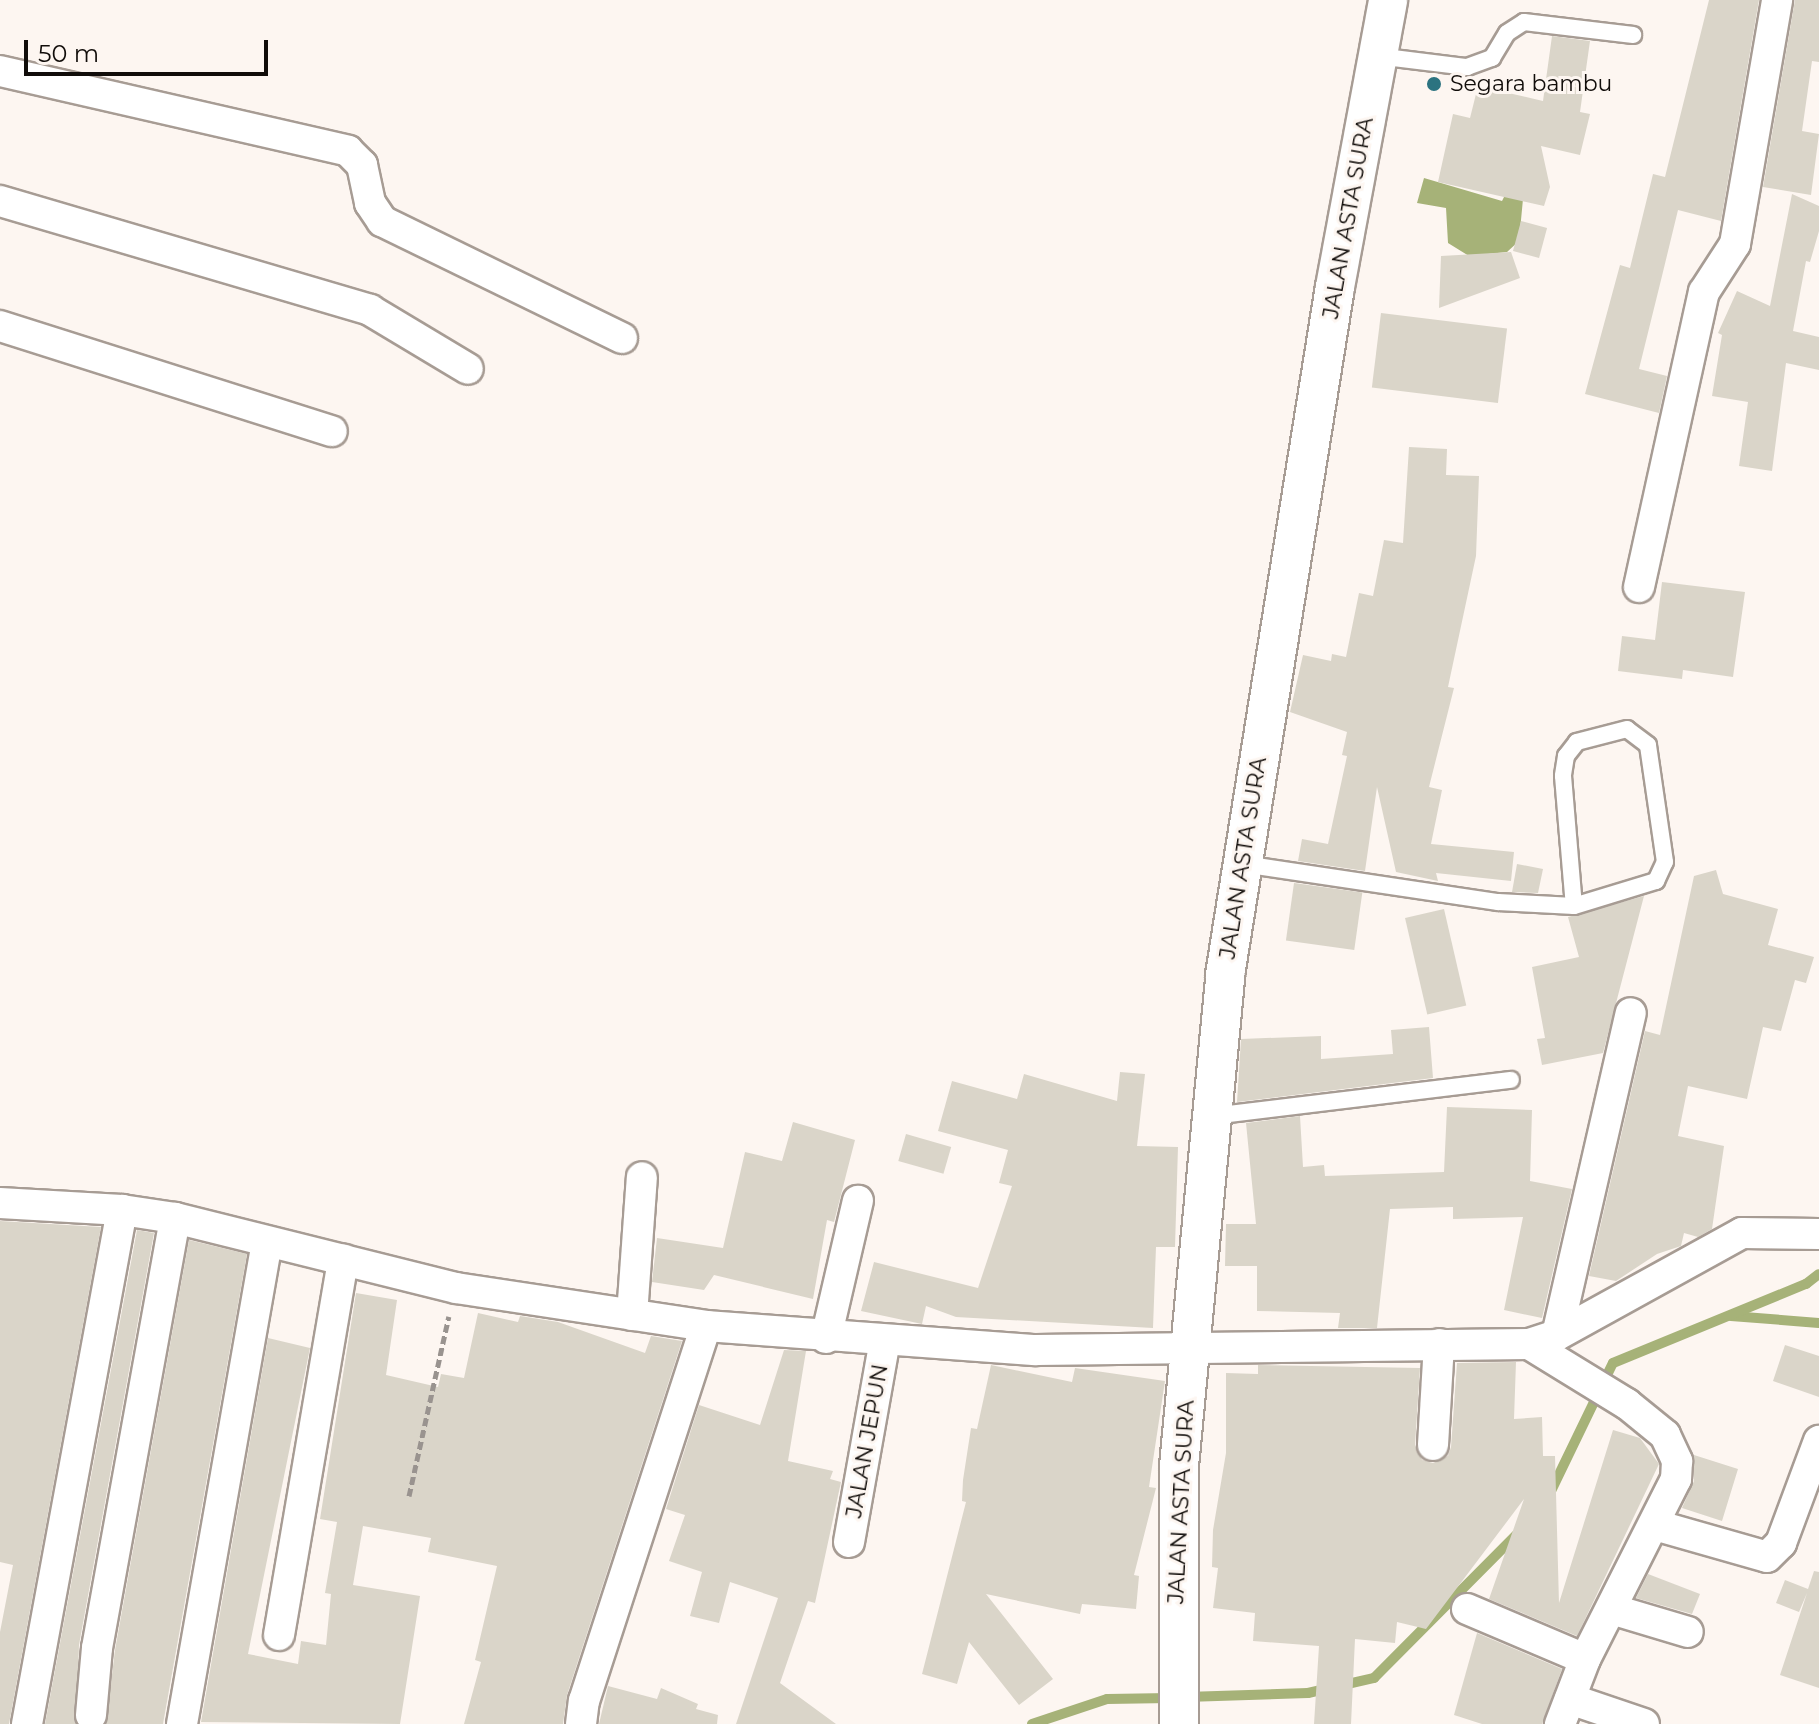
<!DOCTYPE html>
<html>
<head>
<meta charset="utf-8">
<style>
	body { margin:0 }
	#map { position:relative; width:1819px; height:1724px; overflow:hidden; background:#fdf6f1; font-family:Montserrat,sans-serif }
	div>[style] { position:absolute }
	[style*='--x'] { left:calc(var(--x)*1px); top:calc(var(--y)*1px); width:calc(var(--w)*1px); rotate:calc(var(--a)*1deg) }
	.water>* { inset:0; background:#a6b278 }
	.stream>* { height:10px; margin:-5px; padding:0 5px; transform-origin:5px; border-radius:5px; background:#a6b278 }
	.building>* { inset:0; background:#dad5c9; transform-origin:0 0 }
	.path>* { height:5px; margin-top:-2.5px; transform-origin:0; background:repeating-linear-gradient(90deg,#99938f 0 8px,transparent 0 12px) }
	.roads { filter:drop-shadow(2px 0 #a79c94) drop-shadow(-2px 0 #a79c94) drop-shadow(0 2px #a79c94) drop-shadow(0 -2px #a79c94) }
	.service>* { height:16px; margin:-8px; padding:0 8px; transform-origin:8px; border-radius:8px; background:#fff }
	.minor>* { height:30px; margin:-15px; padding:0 15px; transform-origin:15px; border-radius:15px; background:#fff }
	.tertiary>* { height:38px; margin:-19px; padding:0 19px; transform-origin:19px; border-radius:19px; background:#fff }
	.dots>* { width:22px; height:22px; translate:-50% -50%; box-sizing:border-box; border:4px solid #fdf6f1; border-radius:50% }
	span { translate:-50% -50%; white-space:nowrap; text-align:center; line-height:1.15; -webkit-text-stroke:6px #fdf6f1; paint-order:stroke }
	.poi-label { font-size:22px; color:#110d0a }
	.left { translate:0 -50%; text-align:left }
	.street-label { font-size:22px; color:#110d0a }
	.scale { position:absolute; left:24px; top:40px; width:244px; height:36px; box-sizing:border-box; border:4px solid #110d0a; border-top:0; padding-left:10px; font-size:24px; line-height:28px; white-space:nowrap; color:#110d0a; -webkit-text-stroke:6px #fdf6f1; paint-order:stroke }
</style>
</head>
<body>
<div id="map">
	<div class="water">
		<div style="clip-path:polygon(1424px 178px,1502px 201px,1509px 187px,1523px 199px,1519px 241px,1507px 252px,1469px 256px,1448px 243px,1446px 208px,1417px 203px)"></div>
	</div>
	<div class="stream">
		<div style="--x:1731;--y:1316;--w:88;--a:4.5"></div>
		<div style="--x:1551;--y:1491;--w:142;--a:-64.2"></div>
		<div style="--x:1613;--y:1363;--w:209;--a:-22.3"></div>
		<div style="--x:1806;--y:1284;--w:16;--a:-38"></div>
		<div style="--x:1186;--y:1697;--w:122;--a:-1.9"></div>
		<div style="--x:1308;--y:1693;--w:68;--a:-12.8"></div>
		<div style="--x:1374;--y:1678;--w:202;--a:-45.2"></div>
		<div style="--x:1032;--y:1724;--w:79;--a:-18.4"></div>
		<div style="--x:1107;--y:1699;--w:63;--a:-0.9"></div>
	</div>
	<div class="building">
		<div style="clip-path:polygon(1709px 0,1759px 0,1721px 221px,1678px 210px,1662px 276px,1639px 369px,1667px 376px,1659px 413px,1585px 394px,1620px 265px,1630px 268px,1653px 174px,1665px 177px)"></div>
		<div style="clip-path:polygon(1795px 0,1819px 0,1819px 62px,1812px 61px,1802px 131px,1819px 134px,1811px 195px,1763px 187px)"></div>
		<div style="clip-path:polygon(1552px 36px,1590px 41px,1580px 112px,1590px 114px,1580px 155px,1541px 146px,1550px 187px,1544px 206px,1438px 182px,1453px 114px,1470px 118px,1478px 86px,1543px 101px)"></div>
		<div style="clip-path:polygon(1792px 194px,1819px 206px,1819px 231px,1810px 262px,1806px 261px,1793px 331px,1819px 337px,1819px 370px,1786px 363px,1772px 471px,1739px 466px,1748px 402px,1712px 396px,1722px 335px,1718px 333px,1737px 291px,1770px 306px)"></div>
		<div style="left:1521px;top:221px;width:27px;height:31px;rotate:15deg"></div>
		<div style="clip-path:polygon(1511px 252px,1520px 278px,1439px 308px,1441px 256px)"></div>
		<div style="left:1381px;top:313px;width:127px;height:75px;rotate:7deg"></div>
		<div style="clip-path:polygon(1409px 447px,1447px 449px,1446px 475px,1479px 476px,1476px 556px,1448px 687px,1454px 688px,1429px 787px,1442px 790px,1431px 844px,1514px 852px,1511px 881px,1436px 873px,1438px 881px,1396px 872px,1377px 787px,1365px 871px,1298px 861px,1302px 839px,1328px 844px,1347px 756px,1342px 755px,1347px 732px,1290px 712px,1303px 655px,1331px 661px,1332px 654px,1346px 657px,1359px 593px,1373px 596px,1384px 540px,1403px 543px)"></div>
		<div style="clip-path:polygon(1662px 582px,1745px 592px,1733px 677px,1683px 670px,1682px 679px,1618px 671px,1622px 636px,1655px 640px)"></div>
		<div style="clip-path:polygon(1517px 864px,1543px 869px,1538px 893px,1512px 892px)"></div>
		<div style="clip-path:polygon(1716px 870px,1723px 894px,1778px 909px,1768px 945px,1814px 957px,1806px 983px,1795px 980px,1781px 1031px,1763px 1027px,1747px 1099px,1688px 1086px,1678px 1136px,1724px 1146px,1712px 1229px,1698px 1237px,1684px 1233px,1681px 1246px,1657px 1254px,1616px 1281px,1589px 1276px,1645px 1031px,1660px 1035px,1694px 876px)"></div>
		<div style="left:1294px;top:883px;width:69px;height:58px;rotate:8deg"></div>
		<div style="clip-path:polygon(1644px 896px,1603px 1053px,1542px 1065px,1537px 1039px,1545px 1038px,1532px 967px,1579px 957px,1568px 917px)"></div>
		<div style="left:1444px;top:909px;width:99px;height:40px;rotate:77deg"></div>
		<div style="clip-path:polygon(1429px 1027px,1433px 1078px,1237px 1102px,1241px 1039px,1321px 1036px,1321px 1059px,1393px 1054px,1391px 1030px)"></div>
		<div style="clip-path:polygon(1120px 1072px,1145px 1074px,1137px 1146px,1178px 1147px,1175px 1247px,1156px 1247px,1153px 1328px,956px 1317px,926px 1306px,922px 1324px,861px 1311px,874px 1262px,978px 1288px,1012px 1186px,999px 1183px,1008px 1150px,938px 1131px,952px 1081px,1017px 1099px,1024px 1074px,1117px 1101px)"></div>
		<div style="clip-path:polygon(1447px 1107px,1532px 1110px,1530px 1181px,1572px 1189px,1542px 1318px,1504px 1310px,1523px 1217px,1453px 1219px,1453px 1207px,1390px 1209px,1377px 1328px,1338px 1328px,1340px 1313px,1257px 1311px,1257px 1266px,1225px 1266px,1226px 1224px,1256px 1224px,1246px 1123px,1300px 1116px,1303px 1167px,1324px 1165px,1325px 1176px,1444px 1172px)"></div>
		<div style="clip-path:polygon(793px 1122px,855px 1140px,834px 1222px,827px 1220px,813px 1299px,714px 1275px,704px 1290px,652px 1282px,657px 1238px,723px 1248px,745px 1152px,782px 1161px)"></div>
		<div style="left:906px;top:1134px;width:47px;height:28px;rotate:16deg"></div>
		<div style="clip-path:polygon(0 1221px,101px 1227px,9px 1724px,0 1724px,0 1632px,13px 1565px,0 1562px)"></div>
		<div style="clip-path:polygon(137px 1230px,154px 1233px,79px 1645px,76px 1724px,45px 1724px)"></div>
		<div style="clip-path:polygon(189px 1240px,247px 1254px,163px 1724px,106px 1724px,115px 1650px)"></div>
		<div style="clip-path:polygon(356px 1293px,397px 1300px,386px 1375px,438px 1387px,441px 1374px,464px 1378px,478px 1313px,518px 1322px,520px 1316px,558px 1322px,645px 1353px,651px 1336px,682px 1341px,567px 1695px,563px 1724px,464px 1724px,481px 1662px,475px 1660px,497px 1566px,428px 1552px,431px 1538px,363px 1526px,353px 1585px,420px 1596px,400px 1724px,201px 1722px,268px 1338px,310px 1348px,248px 1654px,298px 1664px,301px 1641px,326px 1645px,331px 1594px,325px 1593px,337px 1522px,320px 1519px)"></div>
		<div style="clip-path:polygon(1785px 1345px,1819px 1356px,1819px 1397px,1773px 1381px)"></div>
		<div style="clip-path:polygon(784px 1350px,806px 1351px,788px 1461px,833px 1471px,830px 1479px,841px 1482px,815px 1603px,808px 1601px,780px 1683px,836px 1724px,736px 1724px,778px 1598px,730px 1582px,719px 1623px,690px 1616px,702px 1572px,669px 1561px,685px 1515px,666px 1509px,699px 1405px,760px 1425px)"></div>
		<div style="clip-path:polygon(1516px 1362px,1514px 1419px,1542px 1417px,1543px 1456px,1555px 1456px,1559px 1603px,1613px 1430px,1640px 1438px,1659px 1464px,1577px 1636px,1489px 1599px,1524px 1499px,1426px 1629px,1397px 1622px,1395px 1643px,1355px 1639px,1351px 1724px,1314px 1724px,1319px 1646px,1253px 1641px,1255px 1613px,1213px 1608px,1218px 1568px,1212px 1567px,1213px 1530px,1226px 1453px,1226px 1373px,1258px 1374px,1258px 1365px,1420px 1368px,1415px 1445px,1422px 1460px,1433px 1463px,1448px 1456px,1451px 1447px,1457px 1363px)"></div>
		<div style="clip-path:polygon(991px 1365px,1072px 1382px,1075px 1368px,1165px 1381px,1149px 1487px,1156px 1488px,1134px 1575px,1139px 1576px,1136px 1609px,1082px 1604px,1080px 1614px,986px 1594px,1053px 1679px,1019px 1705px,969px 1642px,957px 1684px,922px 1674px,966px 1502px,962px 1501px,963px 1480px,971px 1428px,977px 1429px)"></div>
		<div style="clip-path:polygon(1694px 1455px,1738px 1469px,1722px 1521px,1682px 1508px,1694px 1481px)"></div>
		<div style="clip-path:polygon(1814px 1571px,1819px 1572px,1819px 1688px,1780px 1675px,1807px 1593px,1799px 1612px,1776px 1603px,1785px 1580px,1808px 1589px)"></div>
		<div style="clip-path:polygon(1648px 1574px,1700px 1594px,1692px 1614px,1636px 1598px)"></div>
		<div style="clip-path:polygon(1477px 1633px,1562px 1669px,1542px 1724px,1482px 1724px,1454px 1715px)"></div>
		<div style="clip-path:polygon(608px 1686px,657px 1699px,661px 1688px,698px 1704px,696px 1709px,718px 1715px,717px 1724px,599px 1724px)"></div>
	</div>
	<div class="path">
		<div style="--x:409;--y:1496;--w:184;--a:-77.5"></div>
	</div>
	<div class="roads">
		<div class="service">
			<div style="--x:1377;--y:56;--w:91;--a:7"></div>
			<div style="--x:1467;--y:67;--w:27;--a:-20"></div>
			<div style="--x:1492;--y:58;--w:29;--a:-59"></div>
			<div style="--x:1507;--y:33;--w:20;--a:-33"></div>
			<div style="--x:1524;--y:22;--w:110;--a:6.8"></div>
			<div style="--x:1243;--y:864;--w:258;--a:8.5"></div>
			<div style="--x:1498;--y:902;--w:76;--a:3"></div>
			<div style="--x:1574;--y:906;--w:86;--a:-17"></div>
			<div style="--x:1656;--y:881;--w:21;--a:-65"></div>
			<div style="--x:1665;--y:862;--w:118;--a:-98.3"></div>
			<div style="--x:1648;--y:745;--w:26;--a:-143"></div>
			<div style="--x:1627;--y:729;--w:52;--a:165.4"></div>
			<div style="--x:1577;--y:742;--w:18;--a:128"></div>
			<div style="--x:1566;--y:756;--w:20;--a:99"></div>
			<div style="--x:1563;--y:776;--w:130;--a:85.2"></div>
			<div style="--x:1212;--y:1116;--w:301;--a:-6.9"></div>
		</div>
		<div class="minor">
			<div style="--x:0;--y:71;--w:357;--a:12.9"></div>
			<div style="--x:348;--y:151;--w:20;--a:45"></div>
			<div style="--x:362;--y:165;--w:39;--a:78"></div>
			<div style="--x:370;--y:203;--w:22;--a:56"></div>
			<div style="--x:382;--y:221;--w:267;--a:26"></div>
			<div style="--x:0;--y:201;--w:386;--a:16.4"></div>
			<div style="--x:370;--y:310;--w:114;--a:31"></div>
			<div style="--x:0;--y:326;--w:348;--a:17.6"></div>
			<div style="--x:1639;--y:587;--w:302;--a:-77.6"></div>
			<div style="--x:1704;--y:292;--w:57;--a:-57.1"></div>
			<div style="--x:1735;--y:244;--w:248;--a:-80.2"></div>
			<div style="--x:0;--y:1203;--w:122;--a:3.3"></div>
			<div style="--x:122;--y:1210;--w:54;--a:8.6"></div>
			<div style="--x:175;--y:1218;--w:290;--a:14"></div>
			<div style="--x:456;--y:1288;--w:253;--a:8.6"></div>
			<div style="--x:706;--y:1326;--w:331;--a:4.2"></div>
			<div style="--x:1036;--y:1350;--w:493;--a:-0.7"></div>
			<div style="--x:1529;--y:1344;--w:29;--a:-18"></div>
			<div style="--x:1557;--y:1335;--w:211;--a:-28.9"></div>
			<div style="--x:1742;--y:1233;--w:77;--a:0.7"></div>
			<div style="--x:632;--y:1315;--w:138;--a:-85.9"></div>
			<div style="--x:1557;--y:1335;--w:330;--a:-77.1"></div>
			<div style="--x:826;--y:1338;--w:141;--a:-76.9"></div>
			<div style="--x:1529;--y:1344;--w:115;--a:31.5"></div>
			<div style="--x:1627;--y:1404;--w:49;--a:39.2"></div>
			<div style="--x:1665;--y:1435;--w:29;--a:65"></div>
			<div style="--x:1677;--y:1461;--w:18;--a:93"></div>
			<div style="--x:1676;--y:1479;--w:202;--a:116.8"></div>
			<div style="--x:1585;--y:1659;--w:70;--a:111"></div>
			<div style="--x:1433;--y:1445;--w:101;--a:-86.6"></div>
			<div style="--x:1655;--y:1525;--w:116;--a:15.9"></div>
			<div style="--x:1767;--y:1557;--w:20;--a:-45"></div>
			<div style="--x:1781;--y:1543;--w:109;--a:-69.6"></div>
			<div style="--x:849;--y:1542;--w:205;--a:-79.9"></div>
			<div style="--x:1467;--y:1609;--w:128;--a:23"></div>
			<div style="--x:1611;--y:1609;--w:80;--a:16.6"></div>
			<div style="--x:279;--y:1635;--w:381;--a:-80.3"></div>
			<div style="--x:1570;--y:1699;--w:78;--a:18.7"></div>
			<div style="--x:91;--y:1715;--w:67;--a:-84.9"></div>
			<div style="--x:97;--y:1648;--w:437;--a:-79.7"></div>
			<div style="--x:27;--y:1724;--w:523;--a:-79.53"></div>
			<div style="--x:182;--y:1724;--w:489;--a:-80"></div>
			<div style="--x:581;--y:1724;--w:23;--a:-83"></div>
			<div style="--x:584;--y:1701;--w:394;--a:-72"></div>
		</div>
		<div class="tertiary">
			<div style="--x:1179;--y:1724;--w:258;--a:-90"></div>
			<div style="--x:1179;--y:1466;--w:493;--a:-84.6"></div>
			<div style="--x:1225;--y:975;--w:697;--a:-80.92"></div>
			<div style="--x:1335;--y:287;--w:292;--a:-79.5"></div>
		</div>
	</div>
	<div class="dots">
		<div style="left:1434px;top:84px;background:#2c7380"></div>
	</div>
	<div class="poi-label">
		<span class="left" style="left:1450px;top:84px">Segara bambu</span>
	</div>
	<div class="street-label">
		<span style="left:1348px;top:218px;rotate:-80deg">JALAN ASTA SURA</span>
		<span style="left:1243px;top:858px;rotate:-81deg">JALAN ASTA SURA</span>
		<span style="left:867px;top:1441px;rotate:-80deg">JALAN JEPUN</span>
		<span style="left:1181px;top:1502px;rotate:-87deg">JALAN ASTA SURA</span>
	</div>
	<div class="scale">50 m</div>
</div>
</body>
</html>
